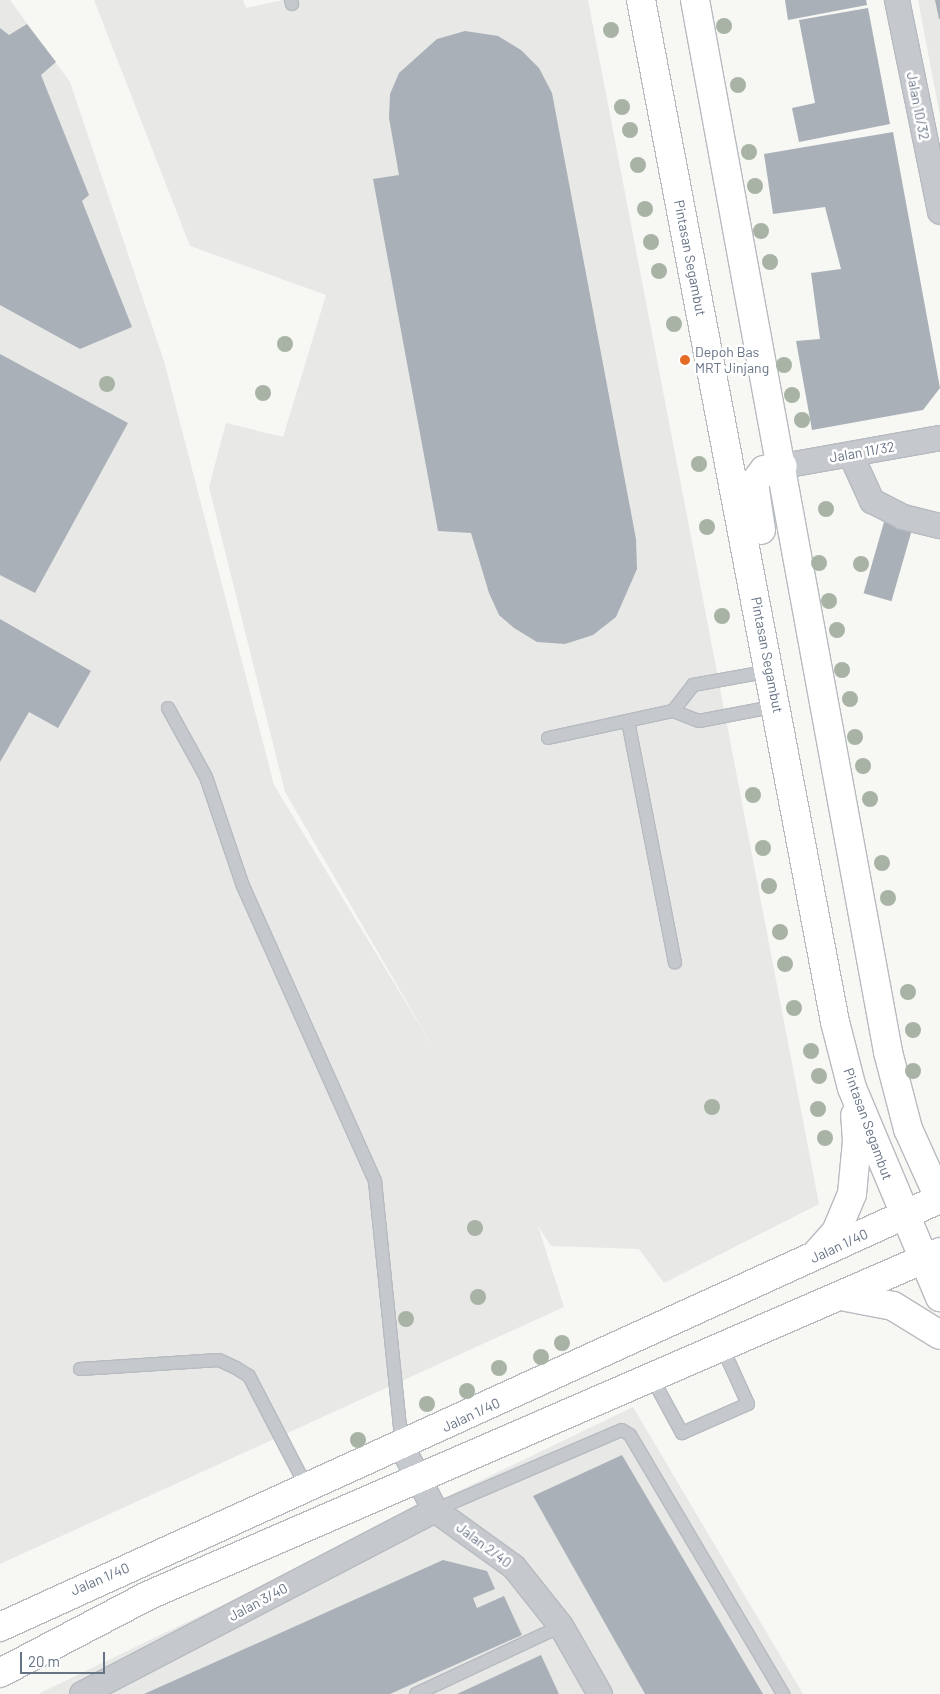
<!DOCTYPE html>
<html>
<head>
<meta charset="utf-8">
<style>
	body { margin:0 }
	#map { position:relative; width:940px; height:1694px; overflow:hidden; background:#f7f7f4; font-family:Barlow,sans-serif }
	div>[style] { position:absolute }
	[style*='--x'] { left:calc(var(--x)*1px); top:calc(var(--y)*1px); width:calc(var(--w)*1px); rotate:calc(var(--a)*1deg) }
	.built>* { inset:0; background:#e8e8e7 }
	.building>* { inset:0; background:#a9b0b7; transform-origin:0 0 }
	.roads { filter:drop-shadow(1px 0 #b7bbc0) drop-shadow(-1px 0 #b7bbc0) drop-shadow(0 1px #b7bbc0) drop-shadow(0 -1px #b7bbc0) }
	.lane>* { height:12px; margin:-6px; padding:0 6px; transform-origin:6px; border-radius:6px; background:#c5c8cc }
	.street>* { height:24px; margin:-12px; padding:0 12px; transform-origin:12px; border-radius:12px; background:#c5c8cc }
	.secondary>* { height:28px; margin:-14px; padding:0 14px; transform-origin:14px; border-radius:14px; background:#fff }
	.trees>* { width:16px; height:16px; margin:-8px; border-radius:50%; background:#a8b3a5 }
	.dots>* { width:14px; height:14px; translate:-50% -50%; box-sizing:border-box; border:2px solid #fff; border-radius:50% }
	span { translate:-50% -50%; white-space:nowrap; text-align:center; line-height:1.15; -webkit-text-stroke:5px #fff; paint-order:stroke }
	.street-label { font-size:14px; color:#667385 }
	.poi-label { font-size:14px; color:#667385 }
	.left { translate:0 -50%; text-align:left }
	.scale { position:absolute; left:20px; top:1652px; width:85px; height:22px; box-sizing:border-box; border:2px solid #667385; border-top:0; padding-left:6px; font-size:15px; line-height:18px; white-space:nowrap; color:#667385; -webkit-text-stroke:4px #fff; paint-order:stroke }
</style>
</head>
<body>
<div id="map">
	<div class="built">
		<div style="clip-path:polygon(0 0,10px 0,70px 82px,164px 361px,274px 785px,433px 1047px,285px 792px,209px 487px,226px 423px,283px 437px,326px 295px,190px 246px,94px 0,243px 0,246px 8px,283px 0,588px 0,819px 1204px,664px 1283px,639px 1249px,551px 1246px,538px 1226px,564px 1307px,0 1564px)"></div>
		<div style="clip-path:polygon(918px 0,940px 0,940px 116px)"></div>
		<div style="clip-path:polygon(633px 1407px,803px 1694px,38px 1694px)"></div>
	</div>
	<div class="building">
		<div style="clip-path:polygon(785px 0,866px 0,867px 5px,788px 20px)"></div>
		<div style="clip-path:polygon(935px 0,940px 0,940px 19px,939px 19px)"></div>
		<div style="clip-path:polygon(868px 8px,890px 124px,799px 142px,792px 108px,815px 103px,799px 20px)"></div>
		<div style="clip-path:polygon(27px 24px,56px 62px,41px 75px,89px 195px,82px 201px,132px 327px,80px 349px,0 305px,0 28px,9px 35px)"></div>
		<div style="clip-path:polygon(465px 31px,498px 36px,521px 50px,539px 68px,552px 93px,636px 539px,637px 569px,616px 617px,593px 635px,565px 644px,537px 642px,514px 628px,499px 615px,489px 593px,471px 533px,438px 531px,373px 179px,399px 175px,389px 118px,390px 94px,399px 73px,437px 39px)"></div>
		<div style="clip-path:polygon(893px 132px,940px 388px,923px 410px,812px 430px,796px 341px,820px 339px,811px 273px,841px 269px,825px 207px,773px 214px,764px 154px)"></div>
		<div style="clip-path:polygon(0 354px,128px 423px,35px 593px,0 575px)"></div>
		<div style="left:884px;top:522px;width:29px;height:74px;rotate:16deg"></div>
		<div style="clip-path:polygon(0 619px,91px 671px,58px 728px,29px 712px,0 762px)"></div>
		<div style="clip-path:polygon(622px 1455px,763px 1694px,645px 1694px,533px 1496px)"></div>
		<div style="clip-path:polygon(443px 1560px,487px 1571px,495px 1589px,473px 1598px,477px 1608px,504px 1596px,522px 1635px,390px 1694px,144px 1694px)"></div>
		<div style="clip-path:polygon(541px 1655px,559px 1694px,457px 1694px)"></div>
	</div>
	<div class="roads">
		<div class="lane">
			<div style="--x:291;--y:0;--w:4;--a:76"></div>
			<div style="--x:168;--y:708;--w:79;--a:61.2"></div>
			<div style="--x:206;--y:777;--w:115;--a:71.3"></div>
			<div style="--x:243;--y:886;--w:323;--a:65.9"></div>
			<div style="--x:375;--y:1181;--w:265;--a:84.2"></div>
			<div style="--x:673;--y:711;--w:33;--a:-52"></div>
			<div style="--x:693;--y:685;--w:78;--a:-10.3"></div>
			<div style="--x:628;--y:721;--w:246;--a:79"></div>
			<div style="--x:548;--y:738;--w:128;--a:-12.2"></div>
			<div style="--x:673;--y:711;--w:28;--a:21"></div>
			<div style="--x:699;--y:721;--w:79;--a:-10.9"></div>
			<div style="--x:80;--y:1369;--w:139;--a:-3.7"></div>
			<div style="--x:219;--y:1360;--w:19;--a:25"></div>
			<div style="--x:236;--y:1368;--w:15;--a:32"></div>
			<div style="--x:249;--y:1376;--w:124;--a:62.6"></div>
			<div style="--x:652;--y:1378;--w:63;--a:61.4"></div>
			<div style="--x:682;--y:1433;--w:72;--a:-23.7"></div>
			<div style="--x:748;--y:1404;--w:60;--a:-114.4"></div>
			<div style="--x:435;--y:1510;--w:203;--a:-23.2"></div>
			<div style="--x:622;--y:1430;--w:9;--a:32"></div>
			<div style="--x:630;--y:1435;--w:301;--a:59.4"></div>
			<div style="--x:416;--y:1694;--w:160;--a:-25.1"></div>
		</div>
		<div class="street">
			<div style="--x:897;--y:0;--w:216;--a:78.5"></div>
			<div style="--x:851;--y:455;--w:51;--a:65.5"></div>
			<div style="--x:872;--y:501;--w:35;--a:27"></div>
			<div style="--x:903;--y:517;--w:38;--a:14"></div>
			<div style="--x:783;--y:466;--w:159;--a:-10.1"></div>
			<div style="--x:402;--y:1447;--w:71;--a:62.4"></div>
			<div style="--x:435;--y:1510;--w:97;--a:35.8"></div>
			<div style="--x:514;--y:1567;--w:75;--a:51.5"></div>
			<div style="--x:561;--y:1626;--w:78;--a:60.2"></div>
			<div style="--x:82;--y:1694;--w:398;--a:-27.5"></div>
		</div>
		<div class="secondary">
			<div style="--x:641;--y:0;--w:1040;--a:79.25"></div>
			<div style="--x:835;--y:1022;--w:68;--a:75.6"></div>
			<div style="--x:852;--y:1088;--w:227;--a:67.2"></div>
			<div style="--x:695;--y:0;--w:1070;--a:79.6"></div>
			<div style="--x:888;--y:1052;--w:80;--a:75.4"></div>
			<div style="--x:908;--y:1129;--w:78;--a:65.7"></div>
			<div style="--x:761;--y:530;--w:48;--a:-98.5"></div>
			<div style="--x:754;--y:483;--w:16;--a:-52"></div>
			<div style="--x:764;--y:470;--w:19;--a:-12"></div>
			<div style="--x:817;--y:1253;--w:28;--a:-48"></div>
			<div style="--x:836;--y:1232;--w:41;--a:-67.2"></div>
			<div style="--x:852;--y:1194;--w:53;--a:-84.6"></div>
			<div style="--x:857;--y:1141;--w:26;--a:-94"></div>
			<div style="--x:841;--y:1296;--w:53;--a:10.9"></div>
			<div style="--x:893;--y:1306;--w:55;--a:31.7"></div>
			<div style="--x:0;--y:1627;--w:1032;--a:-24.5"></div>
			<div style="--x:0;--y:1673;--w:166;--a:-27.6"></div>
			<div style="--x:147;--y:1596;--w:864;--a:-23.45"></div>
		</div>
	</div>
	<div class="trees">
		<div style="left:724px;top:26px"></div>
		<div style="left:611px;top:30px"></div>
		<div style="left:738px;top:85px"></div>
		<div style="left:622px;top:107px"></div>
		<div style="left:630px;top:130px"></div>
		<div style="left:749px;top:152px"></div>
		<div style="left:638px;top:165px"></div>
		<div style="left:755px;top:186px"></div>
		<div style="left:645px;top:209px"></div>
		<div style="left:761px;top:231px"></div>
		<div style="left:651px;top:242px"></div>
		<div style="left:770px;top:262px"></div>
		<div style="left:659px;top:271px"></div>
		<div style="left:674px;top:324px"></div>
		<div style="left:285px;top:344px"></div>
		<div style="left:784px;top:365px"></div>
		<div style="left:107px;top:384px"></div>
		<div style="left:263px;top:393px"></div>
		<div style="left:792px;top:395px"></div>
		<div style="left:802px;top:420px"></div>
		<div style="left:699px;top:464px"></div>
		<div style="left:826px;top:509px"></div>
		<div style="left:707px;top:527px"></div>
		<div style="left:819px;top:563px"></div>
		<div style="left:861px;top:564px"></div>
		<div style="left:829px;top:601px"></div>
		<div style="left:722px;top:616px"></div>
		<div style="left:837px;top:630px"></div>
		<div style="left:842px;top:670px"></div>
		<div style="left:850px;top:699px"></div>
		<div style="left:855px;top:737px"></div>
		<div style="left:863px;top:766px"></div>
		<div style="left:753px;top:795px"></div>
		<div style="left:870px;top:799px"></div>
		<div style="left:763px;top:848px"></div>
		<div style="left:882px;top:863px"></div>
		<div style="left:769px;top:886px"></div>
		<div style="left:888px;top:898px"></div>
		<div style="left:780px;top:932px"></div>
		<div style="left:785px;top:964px"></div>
		<div style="left:908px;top:992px"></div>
		<div style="left:794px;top:1008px"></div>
		<div style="left:913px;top:1030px"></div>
		<div style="left:811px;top:1051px"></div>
		<div style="left:913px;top:1071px"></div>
		<div style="left:819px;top:1076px"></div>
		<div style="left:712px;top:1107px"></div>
		<div style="left:818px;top:1109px"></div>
		<div style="left:825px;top:1138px"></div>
		<div style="left:475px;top:1228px"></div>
		<div style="left:478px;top:1297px"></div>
		<div style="left:406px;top:1319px"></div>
		<div style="left:562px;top:1343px"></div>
		<div style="left:541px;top:1357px"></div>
		<div style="left:499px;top:1368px"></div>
		<div style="left:467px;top:1391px"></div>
		<div style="left:427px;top:1404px"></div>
		<div style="left:358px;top:1440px"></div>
	</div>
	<div class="dots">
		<div style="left:685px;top:360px;background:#e56a26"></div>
	</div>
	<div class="street-label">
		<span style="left:918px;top:106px;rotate:79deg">Jalan 10/32</span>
		<span style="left:690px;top:258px;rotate:79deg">Pintasan Segambut</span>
		<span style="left:862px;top:452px;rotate:-10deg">Jalan 11/32</span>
		<span style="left:767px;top:655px;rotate:79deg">Pintasan Segambut</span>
		<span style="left:868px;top:1124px;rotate:70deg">Pintasan Segambut</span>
		<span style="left:839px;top:1246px;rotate:-25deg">Jalan 1/40</span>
		<span style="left:471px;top:1415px;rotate:-25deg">Jalan 1/40</span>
		<span style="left:484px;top:1545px;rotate:37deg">Jalan 2/40</span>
		<span style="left:100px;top:1579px;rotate:-23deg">Jalan 1/40</span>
		<span style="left:258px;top:1602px;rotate:-28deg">Jalan 3/40</span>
	</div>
	<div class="poi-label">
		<span class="left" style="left:695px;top:360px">Depoh Bas<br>MRT Jinjang</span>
	</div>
	<div class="scale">20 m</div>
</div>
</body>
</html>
